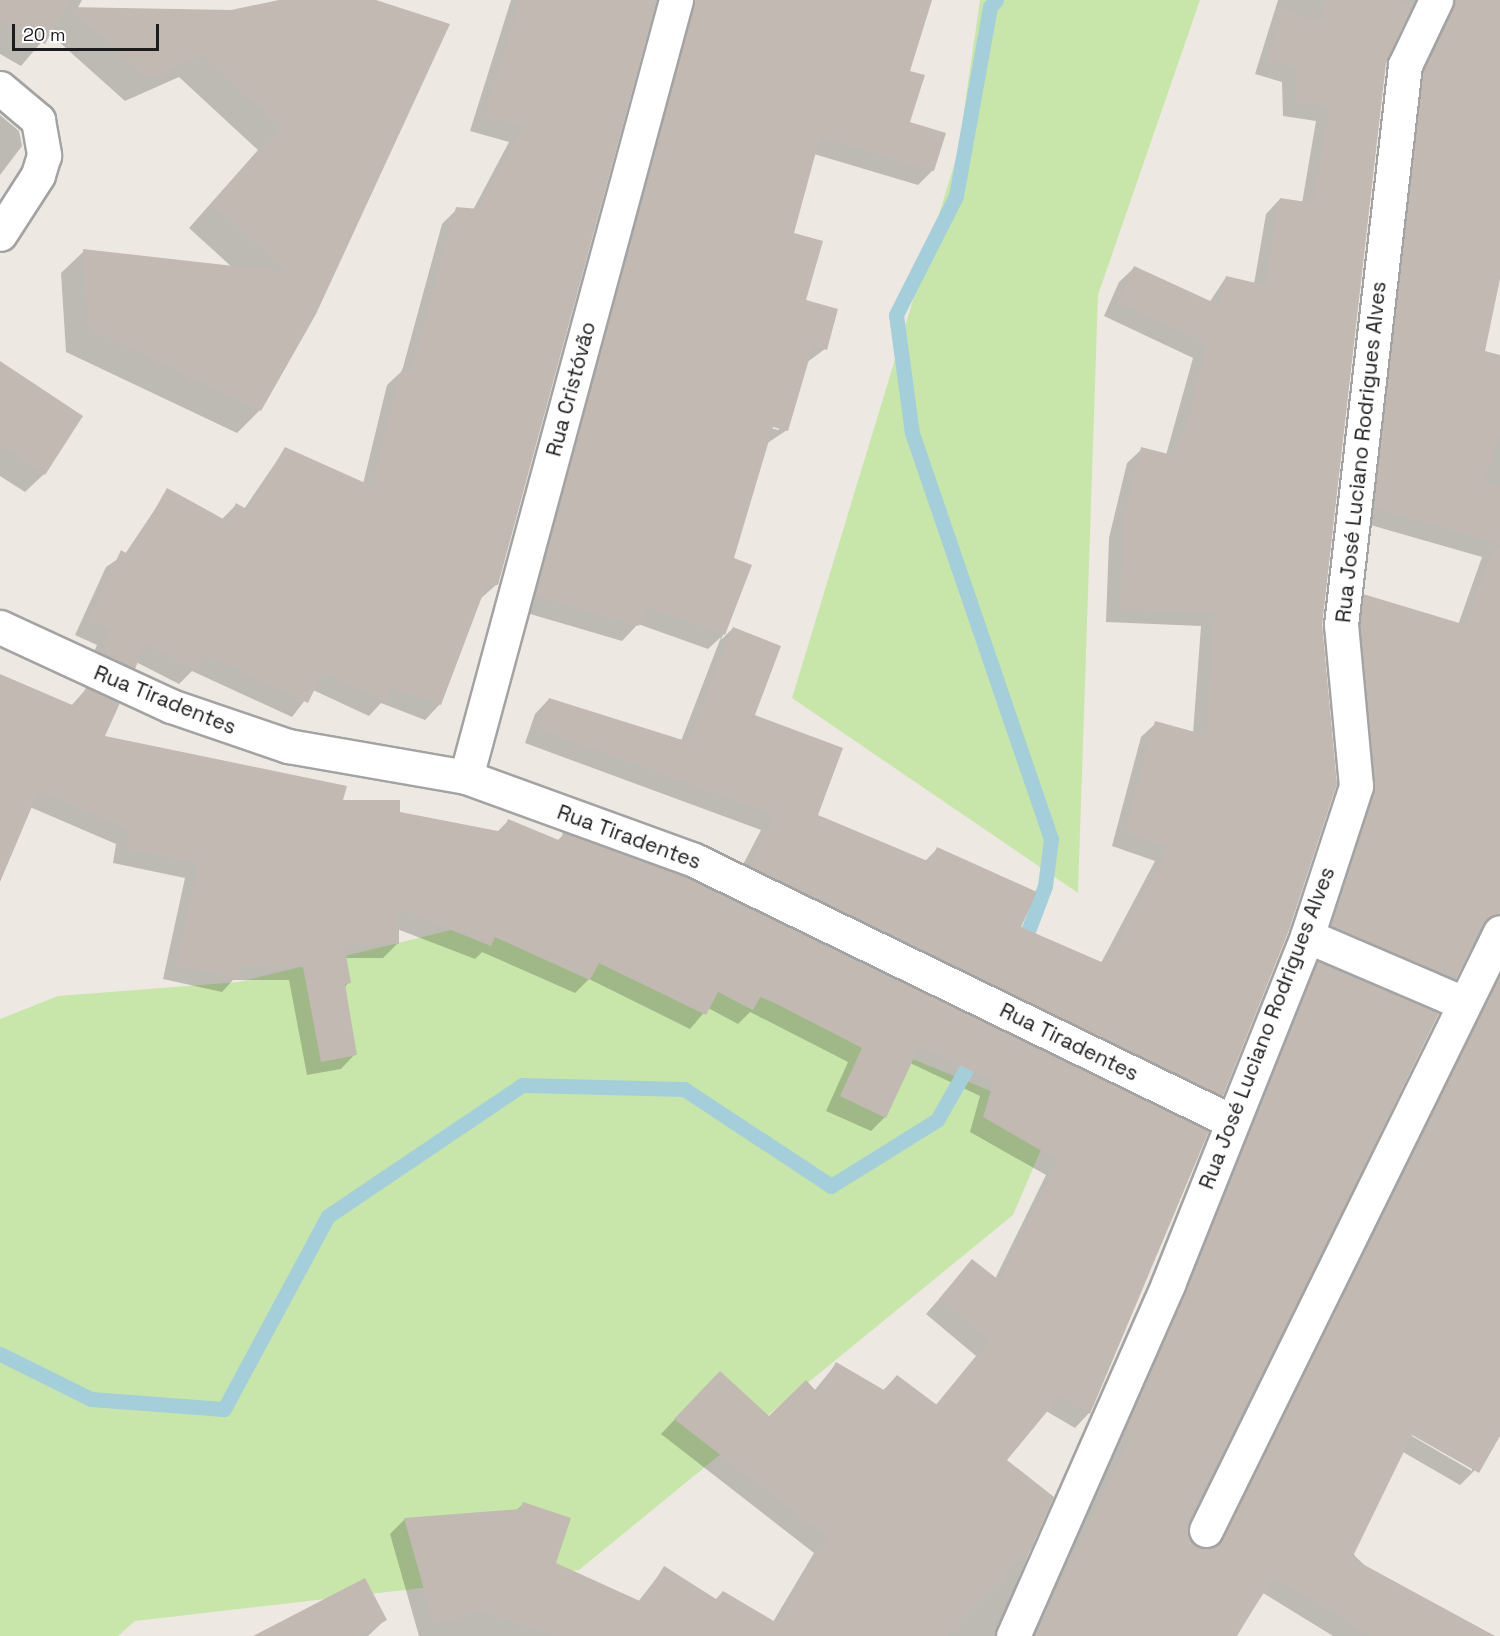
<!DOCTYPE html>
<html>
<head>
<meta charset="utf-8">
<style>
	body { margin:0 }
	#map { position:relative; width:1500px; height:1636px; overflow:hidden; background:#ede9e2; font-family:"Space Grotesk",sans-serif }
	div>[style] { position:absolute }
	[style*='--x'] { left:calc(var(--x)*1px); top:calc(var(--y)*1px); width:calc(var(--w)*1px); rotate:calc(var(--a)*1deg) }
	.grass>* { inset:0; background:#c9e6aa }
	.shadow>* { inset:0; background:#0003 }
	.stream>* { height:15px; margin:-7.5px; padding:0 7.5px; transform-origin:7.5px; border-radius:7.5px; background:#a4cfda }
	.building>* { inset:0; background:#c2b9b2 }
	.roads { filter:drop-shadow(2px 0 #a3a3a3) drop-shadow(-2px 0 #a3a3a3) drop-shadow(0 2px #a3a3a3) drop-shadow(0 -2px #a3a3a3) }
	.minor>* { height:33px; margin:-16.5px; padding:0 16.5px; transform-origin:16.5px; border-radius:16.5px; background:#fff }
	span { translate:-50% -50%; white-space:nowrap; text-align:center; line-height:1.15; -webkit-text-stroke:5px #fff; paint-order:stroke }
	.street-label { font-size:21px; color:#1c1c1c }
	.scale { position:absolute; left:12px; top:24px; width:147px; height:27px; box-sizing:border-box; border:3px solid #1c1c1c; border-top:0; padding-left:8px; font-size:18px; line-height:21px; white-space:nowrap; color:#1c1c1c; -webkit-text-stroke:4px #fff; paint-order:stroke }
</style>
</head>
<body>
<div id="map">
	<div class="grass">
		<div style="clip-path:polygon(980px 0,1200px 0,1098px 295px,1078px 893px,792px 698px,958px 152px)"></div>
		<div style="clip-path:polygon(541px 908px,1055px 1117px,1013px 1215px,579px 1570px,135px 1621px,118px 1636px,0 1636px,0 1019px,58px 996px,239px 982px)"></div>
	</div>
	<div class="shadow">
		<div style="clip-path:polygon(0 0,82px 0,77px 9px,161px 26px,289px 0,371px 0,260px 410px,237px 433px,66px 352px,61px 273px,84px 251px,233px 268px,189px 228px,258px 150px,179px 77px,125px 101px,49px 33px,21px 66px,0 54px)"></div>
		<div style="clip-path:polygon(511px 0,655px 0,497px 584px,479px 600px,440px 704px,425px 720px,381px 703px,369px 716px,313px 690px,292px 717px,192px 671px,179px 684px,136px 662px,118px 683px,87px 668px,97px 645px,75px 635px,106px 567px,125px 554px,168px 490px,221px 520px,236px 505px,244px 509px,285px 449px,363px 484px,387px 385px,402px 371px,442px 224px,457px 209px,473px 210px,509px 142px,470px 131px)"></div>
		<div style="clip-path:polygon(evenodd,668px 0,908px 0,908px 123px,933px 170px,918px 185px,814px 154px,792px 234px,804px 301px,825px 349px,806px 363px,787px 430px,766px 444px,733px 559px,750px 566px,721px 640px,733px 628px,753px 716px,816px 816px,925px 861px,937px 849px,1019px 927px,1101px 963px,1155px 861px,1112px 846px,1141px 737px,1156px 723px,1193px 733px,1201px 626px,1106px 622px,1109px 538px,1127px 463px,1142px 449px,1166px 455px,1193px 358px,1104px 316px,1119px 282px,1134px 268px,1209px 303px,1226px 277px,1254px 284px,1266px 214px,1280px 199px,1302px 203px,1316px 121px,1283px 116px,1282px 82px,1255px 74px,1278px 0,1416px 0,1385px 62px,1288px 929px,1222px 1095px,1207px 1110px,735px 880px,761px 830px,525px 743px,535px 714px,549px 699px,681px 741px,721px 637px,708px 649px,638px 624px,622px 641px,520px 611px,668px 0,765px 427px,779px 427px,779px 430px,765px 427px)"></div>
		<div style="clip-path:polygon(1430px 0,1500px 0,1500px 273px,1483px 352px,1500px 356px,1500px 935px,1481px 930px,1455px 979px,1440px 993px,1317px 940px,1361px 800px,1349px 610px,1364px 596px,1458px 625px,1482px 557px,1360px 522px)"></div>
		<div style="clip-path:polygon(0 115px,19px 131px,22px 146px,0 175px)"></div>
		<div style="clip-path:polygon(0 367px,44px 474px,25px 492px,0 476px)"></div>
		<div style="clip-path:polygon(0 676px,71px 706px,86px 689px,103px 737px,340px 802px,497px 832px,508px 821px,557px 841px,564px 834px,1207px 1132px,1089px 1413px,1075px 1428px,1046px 1411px,1005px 1460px,1052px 1497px,995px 1636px,419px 1636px,390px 1534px,405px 1519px,516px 1511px,523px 1504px,554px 1564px,638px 1602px,665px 1567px,716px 1601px,773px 1622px,814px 1553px,661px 1434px,705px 1387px,769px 1418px,814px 1391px,836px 1364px,882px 1391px,897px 1377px,935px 1406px,976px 1356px,926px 1314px,972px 1261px,995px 1279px,1046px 1175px,970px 1132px,980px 1096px,910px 1063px,885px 1117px,871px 1131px,826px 1111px,848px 1062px,750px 1012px,738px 1024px,708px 1008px,690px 1029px,589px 979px,575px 993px,482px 952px,475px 959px,397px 929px,397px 944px,383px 958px,345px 958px,349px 982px,344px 988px,355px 1054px,341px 1069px,307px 1075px,289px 980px,233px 980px,222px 992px,163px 979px,185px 878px,113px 863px,116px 844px,30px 807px,0 846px)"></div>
		<div style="clip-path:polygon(evenodd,1500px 962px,1500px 1422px,1475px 1470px,1460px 1485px,1403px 1452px,1353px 1554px,1437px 1636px,1333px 1636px,1263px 1593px,1237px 1636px,1024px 1636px,1303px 977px,1318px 963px,1188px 1521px,1189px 1541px,1207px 1550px,1500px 962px,1407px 1430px,1472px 1467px,1472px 1471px,1405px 1432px,1407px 1430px)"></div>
		<div style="clip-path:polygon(385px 1620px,368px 1636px,256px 1636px)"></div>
	</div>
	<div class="stream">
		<div style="--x:996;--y:0;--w:9;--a:131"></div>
		<div style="--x:990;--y:7;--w:192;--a:100.2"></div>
		<div style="--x:956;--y:196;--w:133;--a:116.8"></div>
		<div style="--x:896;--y:315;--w:119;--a:82.3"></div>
		<div style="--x:912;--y:433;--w:429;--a:71.1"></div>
		<div style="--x:1051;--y:839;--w:47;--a:97.3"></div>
		<div style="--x:1045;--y:886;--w:65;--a:110.7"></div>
		<div style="--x:0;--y:1354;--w:102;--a:26.3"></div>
		<div style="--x:91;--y:1399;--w:133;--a:4.3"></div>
		<div style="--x:224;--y:1409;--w:219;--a:-61.7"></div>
		<div style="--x:328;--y:1216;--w:234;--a:-34"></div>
		<div style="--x:522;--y:1085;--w:162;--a:1.4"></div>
		<div style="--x:684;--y:1089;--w:176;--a:33.4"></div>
		<div style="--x:831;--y:1186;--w:125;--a:-31.9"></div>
		<div style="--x:937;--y:1120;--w:78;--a:-60.2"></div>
	</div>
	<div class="building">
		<div style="clip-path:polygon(0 0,70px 0,45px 44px,0 19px)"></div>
		<div style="clip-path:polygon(279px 0,376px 0,450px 24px,316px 314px,261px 411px,89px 329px,83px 249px,286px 272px,211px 204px,280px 127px,203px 55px,149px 79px,68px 7px,231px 10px)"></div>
		<div style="clip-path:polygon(520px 0,657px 0,498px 585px,486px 586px,441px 705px,392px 687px,385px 702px,323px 672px,308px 703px,204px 654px,195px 670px,145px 644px,135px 669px,101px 653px,111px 630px,89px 620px,121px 550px,129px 555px,167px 488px,227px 521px,236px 503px,248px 510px,285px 447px,372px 486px,402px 369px,411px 373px,456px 207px,479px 209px,523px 127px,484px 116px)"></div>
		<div style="clip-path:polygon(694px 0,932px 0,910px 71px,925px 75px,910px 122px,946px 133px,934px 171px,820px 137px,794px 233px,823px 241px,806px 300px,838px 309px,827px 350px,813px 346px,788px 431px,773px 427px,734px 558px,752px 565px,725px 635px,645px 606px,639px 626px,534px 596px)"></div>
		<div style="clip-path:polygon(1328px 0,1398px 0,1412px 6px,1386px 63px,1322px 623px,1337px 784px,1289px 930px,1223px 1096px,749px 866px,775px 815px,538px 729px,549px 698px,689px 742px,733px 627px,781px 646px,755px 715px,843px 748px,818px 815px,930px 862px,937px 847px,1037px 892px,1021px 927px,1106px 964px,1169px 847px,1125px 832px,1155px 721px,1206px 735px,1215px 612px,1120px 609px,1123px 522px,1141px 447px,1172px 455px,1189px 420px,1207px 343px,1117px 302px,1134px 266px,1219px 305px,1226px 276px,1265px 285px,1280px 198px,1313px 203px,1330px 107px,1297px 102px,1296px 68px,1268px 59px,1284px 10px,1319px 21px)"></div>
		<div style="clip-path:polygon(1458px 0,1500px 0,1500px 279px,1485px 351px,1500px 355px,1500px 433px,1484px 483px,1500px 487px,1500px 544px,1373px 508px,1423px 70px)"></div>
		<div style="clip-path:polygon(0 361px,83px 416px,45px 475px,0 445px)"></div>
		<div style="clip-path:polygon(1494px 546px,1500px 547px,1500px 913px,1484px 923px,1456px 979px,1330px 926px,1375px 785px,1360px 625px,1363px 594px,1466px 625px)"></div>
		<div style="clip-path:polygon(0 674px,77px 707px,86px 687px,120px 703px,105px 736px,347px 786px,343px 800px,400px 800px,400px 812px,503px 832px,508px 819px,561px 841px,563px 832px,687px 877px,1209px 1131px,1090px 1414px,1060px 1396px,1007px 1460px,1054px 1497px,1031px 1549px,947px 1636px,558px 1636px,479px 1611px,434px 1625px,404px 1518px,520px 1509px,523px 1502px,571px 1518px,556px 1563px,642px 1602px,664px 1566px,716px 1599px,723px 1591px,777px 1623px,828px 1538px,674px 1419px,720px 1371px,769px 1416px,806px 1380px,818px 1393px,836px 1362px,884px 1390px,897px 1375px,937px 1405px,990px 1341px,939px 1299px,972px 1259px,1000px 1281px,1059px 1161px,983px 1117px,994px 1081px,919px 1047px,886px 1118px,840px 1096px,862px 1048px,761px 996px,753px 1010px,718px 992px,706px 1015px,599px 963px,590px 980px,495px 937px,491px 946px,399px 909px,399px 944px,344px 944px,351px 983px,345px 984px,357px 1055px,321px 1062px,303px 967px,240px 967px,237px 978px,176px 965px,199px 863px,126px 849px,130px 830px,39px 790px,0 882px)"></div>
		<div style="clip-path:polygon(1317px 961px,1439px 1013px,1187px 1532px,1191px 1541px,1207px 1549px,1223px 1538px,1500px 975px,1500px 1436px,1479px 1473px,1412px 1435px,1354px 1554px,1357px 1561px,1495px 1636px,1371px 1636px,1274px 1577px,1236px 1636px,1035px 1636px,1131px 1438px,1123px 1433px)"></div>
		<div style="clip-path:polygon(365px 1578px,387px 1620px,358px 1636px,253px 1636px)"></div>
	</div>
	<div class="roads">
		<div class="minor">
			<div style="--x:0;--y:88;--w:50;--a:40.1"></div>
			<div style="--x:38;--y:120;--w:36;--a:80"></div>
			<div style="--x:44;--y:155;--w:21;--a:107"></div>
			<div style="--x:38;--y:175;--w:70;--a:122.8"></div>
			<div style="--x:0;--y:627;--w:188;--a:24.8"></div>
			<div style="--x:171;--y:706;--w:124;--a:18.9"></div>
			<div style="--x:288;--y:746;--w:181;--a:9.9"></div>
			<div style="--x:466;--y:777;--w:243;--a:20"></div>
			<div style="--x:694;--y:860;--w:597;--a:25.92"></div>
			<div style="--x:466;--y:777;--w:805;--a:-74.88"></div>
			<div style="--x:1307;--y:936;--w:170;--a:23.2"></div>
			<div style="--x:1206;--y:1530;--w:666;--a:-63.82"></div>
			<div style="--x:1013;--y:1636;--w:385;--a:-66.2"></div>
			<div style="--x:1168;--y:1284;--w:375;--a:-68.2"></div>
			<div style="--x:1307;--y:936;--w:158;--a:-71.9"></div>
			<div style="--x:1356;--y:786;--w:162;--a:-95.3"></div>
			<div style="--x:1341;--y:625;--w:564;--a:-83.48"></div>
			<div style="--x:1405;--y:65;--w:72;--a:-64.5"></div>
		</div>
	</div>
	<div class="street-label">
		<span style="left:571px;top:389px;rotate:-75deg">Rua Cristóvão</span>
		<span style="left:1361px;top:452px;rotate:-84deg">Rua José Luciano Rodrigues Alves</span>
		<span style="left:165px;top:700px;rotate:22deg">Rua Tiradentes</span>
		<span style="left:629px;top:837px;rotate:20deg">Rua Tiradentes</span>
		<span style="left:1267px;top:1028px;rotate:-69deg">Rua José Luciano Rodrigues Alves</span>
		<span style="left:1069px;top:1042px;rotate:26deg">Rua Tiradentes</span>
	</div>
	<div class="scale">20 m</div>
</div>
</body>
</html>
